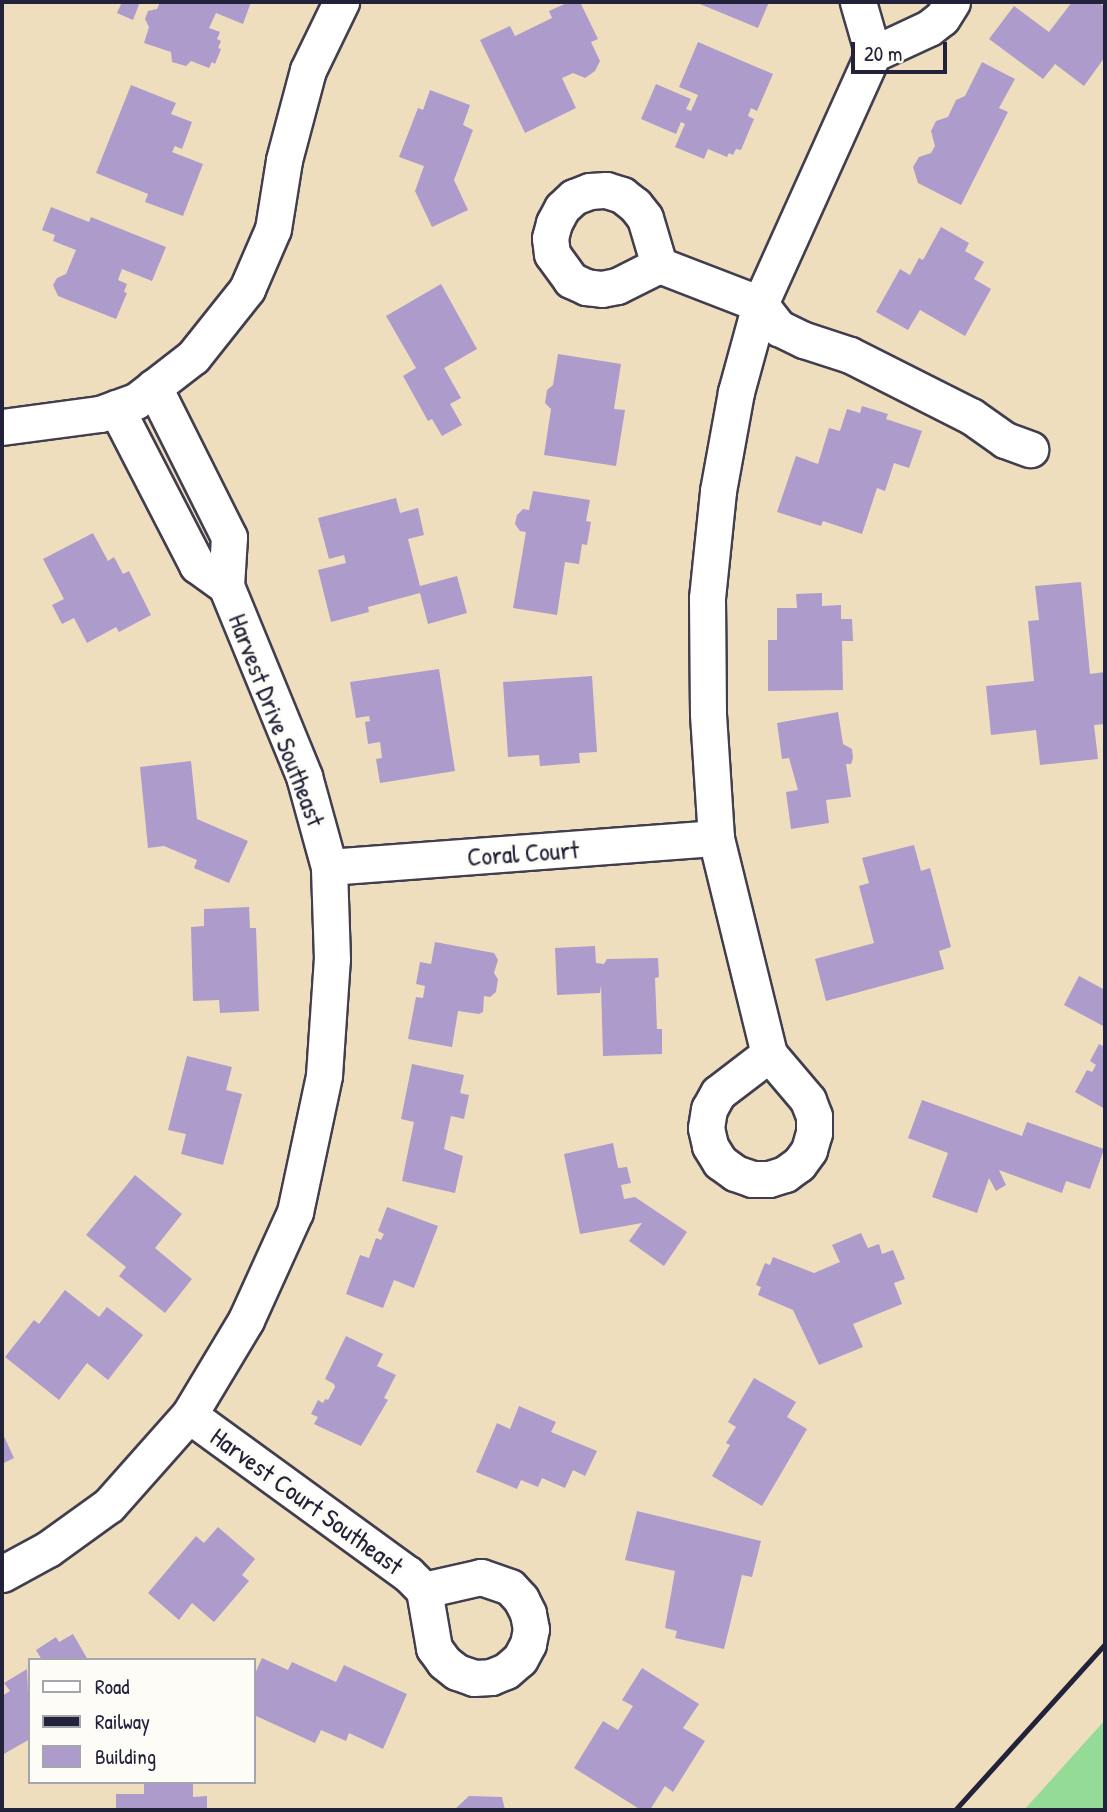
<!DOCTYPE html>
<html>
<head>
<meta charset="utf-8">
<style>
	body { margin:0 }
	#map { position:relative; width:1107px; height:1812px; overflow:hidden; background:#efdebe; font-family:"Patrick Hand",sans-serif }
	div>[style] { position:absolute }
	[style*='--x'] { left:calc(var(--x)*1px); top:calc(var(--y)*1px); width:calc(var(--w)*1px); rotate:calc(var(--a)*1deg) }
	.green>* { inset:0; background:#93db96 }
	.building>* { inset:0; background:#ad9bcc }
	.roads { filter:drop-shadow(2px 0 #413e4f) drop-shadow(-2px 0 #413e4f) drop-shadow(0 2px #413e4f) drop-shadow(0 -2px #413e4f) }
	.minor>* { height:35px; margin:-17.5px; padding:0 17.5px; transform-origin:17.5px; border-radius:17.5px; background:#fff }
	.rail>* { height:5px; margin:-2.5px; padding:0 2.5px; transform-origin:2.5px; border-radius:2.5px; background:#22223b }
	span { translate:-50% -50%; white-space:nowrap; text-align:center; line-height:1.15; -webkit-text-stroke:6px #fdfcf7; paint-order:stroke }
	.street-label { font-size:26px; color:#22223b }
	.frame { position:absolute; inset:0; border:4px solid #22223b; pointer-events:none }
	.legend { position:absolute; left:28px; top:1658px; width:228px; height:126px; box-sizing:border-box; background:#fdfcf7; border:2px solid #a5a5ac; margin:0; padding:9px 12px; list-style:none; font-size:21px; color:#22223b }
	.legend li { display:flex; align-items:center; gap:14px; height:35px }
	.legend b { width:35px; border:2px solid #a5a5ac }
	.scale { position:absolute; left:851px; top:42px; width:96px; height:32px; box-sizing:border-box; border:4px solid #22223b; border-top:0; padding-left:9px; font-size:21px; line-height:24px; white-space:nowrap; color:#22223b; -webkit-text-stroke:5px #fdfcf7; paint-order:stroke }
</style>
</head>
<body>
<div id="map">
	<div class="green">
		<div style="clip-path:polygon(1105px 1720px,1105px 1810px,1024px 1810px)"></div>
	</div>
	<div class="building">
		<div style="clip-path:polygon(122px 2px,140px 2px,133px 20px,117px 13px)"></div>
		<div style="clip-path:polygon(160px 2px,251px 2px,243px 24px,216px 13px,209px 28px,220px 32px,217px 39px,221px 41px,218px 48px,221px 49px,215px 64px,212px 62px,209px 68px,191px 61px,186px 66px,172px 62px,171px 52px,144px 43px,149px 27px,145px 19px,148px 11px,157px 9px)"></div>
		<div style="clip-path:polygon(569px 2px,580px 2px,598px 39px,591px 42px,600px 61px,595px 71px,585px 78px,573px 73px,562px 78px,576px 108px,525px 133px,480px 40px,510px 26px,515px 36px,552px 18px,549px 11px)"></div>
		<div style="clip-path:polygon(695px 2px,769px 2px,758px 28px)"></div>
		<div style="clip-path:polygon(1072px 2px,1098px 2px,1105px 7px,1105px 57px,1084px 86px,1055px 64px,1043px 79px,989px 39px,1014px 6px,1049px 32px)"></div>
		<div style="clip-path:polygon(698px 42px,773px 74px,757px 111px,751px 108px,748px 116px,754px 119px,741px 150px,736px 149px,733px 155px,729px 153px,727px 157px,708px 149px,704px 159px,675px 147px,685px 124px,681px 122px,676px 134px,641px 119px,656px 84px,691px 99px,686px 109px,691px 111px,698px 95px,679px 87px)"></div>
		<div style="clip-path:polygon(982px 62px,1015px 79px,999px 108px,1008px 112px,961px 205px,918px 183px,913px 167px,919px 157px,931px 153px,935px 146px,931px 131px,936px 121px,948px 117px,956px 100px,965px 96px)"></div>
		<div style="clip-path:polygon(131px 85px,176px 103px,171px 114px,192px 122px,182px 149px,175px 146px,172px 152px,203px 164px,183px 216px,145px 202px,148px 194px,96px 173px)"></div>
		<div style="clip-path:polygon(430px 90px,470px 105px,463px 125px,473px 130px,454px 180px,468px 210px,432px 227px,415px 191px,424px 166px,399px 157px,418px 108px,423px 110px)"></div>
		<div style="clip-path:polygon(51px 207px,89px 222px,91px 217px,166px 247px,152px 281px,122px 269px,118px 280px,127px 284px,124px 292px,127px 293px,116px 319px,58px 296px,53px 285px,57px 278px,66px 274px,76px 250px,53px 241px,55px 235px,42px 230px)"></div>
		<div style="clip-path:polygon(941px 227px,969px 243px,965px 251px,984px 262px,974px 279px,991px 289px,965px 336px,920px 310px,908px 330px,876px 312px,900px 269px,910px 275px,919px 258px,923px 260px)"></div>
		<div style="clip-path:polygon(441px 284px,477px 349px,444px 368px,461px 398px,450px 404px,462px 425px,442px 436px,432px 419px,428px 421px,403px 376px,416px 368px,386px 316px)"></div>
		<div style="clip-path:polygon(558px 354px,621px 364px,614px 409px,625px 410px,616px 466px,544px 455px,551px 409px,545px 403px,547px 390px,553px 385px)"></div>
		<div style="clip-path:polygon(862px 406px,888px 414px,886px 419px,922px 431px,909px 468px,894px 463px,885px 491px,877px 488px,862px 534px,823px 521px,821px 526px,777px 512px,796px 456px,818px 464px,829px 428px,840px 431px,847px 409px,860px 413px)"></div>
		<div style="clip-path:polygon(533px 491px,590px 500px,586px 521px,591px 522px,587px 545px,582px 544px,579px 564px,565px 562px,557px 615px,513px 608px,526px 532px,520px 531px,515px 524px,517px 515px,523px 509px,529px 510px)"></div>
		<div style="clip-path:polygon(396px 498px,400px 513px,418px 508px,424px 535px,408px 539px,420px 586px,457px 576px,467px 613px,428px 624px,420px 593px,368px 607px,369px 612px,331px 622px,318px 570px,346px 563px,344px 555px,329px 559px,318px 518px)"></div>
		<div style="clip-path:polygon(93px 533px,108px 561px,114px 557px,123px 574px,129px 571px,151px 615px,119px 632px,116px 627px,87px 643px,74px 618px,62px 624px,52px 605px,64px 599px,43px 559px)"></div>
		<div style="clip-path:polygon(1081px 582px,1090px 674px,1105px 672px,1105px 724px,1094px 725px,1098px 759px,1040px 765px,1036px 730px,991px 735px,986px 686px,1034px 681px,1028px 621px,1039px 620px,1035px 586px)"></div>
		<div style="clip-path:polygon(822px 593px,822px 606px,841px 605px,841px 619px,852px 619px,853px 641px,842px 641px,843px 690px,768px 691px,768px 640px,777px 640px,777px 608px,797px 608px,796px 594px)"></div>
		<div style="clip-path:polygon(439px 669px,455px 771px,380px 783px,376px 759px,382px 758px,380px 742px,368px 744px,365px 722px,370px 721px,369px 716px,356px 718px,350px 682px)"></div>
		<div style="clip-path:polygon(592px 676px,597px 752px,579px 753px,580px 763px,540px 766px,539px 755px,508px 757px,503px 682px)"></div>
		<div style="clip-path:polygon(838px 712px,843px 744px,852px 749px,853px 758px,851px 764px,846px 764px,851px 797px,826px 800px,829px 823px,791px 829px,786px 792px,798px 790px,789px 758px,782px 759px,777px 723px)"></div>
		<div style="clip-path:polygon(191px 761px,197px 819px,248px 841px,229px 883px,194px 868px,197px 860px,164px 846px,148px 848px,140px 767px)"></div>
		<div style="clip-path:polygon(914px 845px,921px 871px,930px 868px,951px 947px,939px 951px,944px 969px,826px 1001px,815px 959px,874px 943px,859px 886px,869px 883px,862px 858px)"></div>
		<div style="clip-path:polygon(249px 907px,250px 928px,256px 928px,259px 1011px,220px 1013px,219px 1000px,193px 1001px,191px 927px,204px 926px,204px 909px)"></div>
		<div style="clip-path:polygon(435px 942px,494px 953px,498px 960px,494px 973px,498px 979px,496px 992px,490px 997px,484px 996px,483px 1012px,479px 1014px,458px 1011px,452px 1047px,408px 1039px,416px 997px,423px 998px,425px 986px,416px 984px,420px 962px,431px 964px)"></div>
		<div style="clip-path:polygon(595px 946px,596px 963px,604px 964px,607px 959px,658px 958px,659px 977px,655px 978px,657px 1029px,662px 1029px,662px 1054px,603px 1056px,601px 985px,600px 993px,557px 995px,555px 948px)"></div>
		<div style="clip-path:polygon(1079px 976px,1105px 990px,1105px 1027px,1064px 1005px)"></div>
		<div style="clip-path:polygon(1099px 1044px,1105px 1047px,1105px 1109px,1075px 1092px,1087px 1070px,1092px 1072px,1096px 1065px,1090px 1061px)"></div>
		<div style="clip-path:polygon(187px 1056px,232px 1067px,226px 1090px,242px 1094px,223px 1165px,181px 1154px,186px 1134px,168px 1130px)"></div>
		<div style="clip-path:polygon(412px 1064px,464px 1075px,460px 1093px,469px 1095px,464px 1119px,451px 1116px,444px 1149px,463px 1156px,455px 1193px,402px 1181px,414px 1122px,401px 1119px)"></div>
		<div style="clip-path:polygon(922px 1100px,1022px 1136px,1027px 1122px,1104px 1149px,1090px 1189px,1066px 1181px,1062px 1193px,999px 1170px,1006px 1185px,996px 1191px,989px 1178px,977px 1213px,932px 1197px,948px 1153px,908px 1138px)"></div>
		<div style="clip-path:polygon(613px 1143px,618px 1168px,627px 1167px,631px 1183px,621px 1185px,624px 1199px,635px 1197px,687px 1232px,664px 1266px,629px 1241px,642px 1223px,580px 1234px,564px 1154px)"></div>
		<div style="clip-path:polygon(135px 1175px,182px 1214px,155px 1248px,192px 1279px,165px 1313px,119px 1276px,126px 1267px,86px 1235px)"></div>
		<div style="clip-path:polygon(387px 1207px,438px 1226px,414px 1288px,394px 1280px,383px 1308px,346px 1294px,360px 1255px,369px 1258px,376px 1238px,381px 1240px,384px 1234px,378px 1231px)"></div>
		<div style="clip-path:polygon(861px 1233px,868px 1248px,879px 1244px,882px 1254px,893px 1250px,905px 1279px,894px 1283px,902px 1304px,853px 1324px,863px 1347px,819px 1365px,793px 1310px,758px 1295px,761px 1287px,756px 1285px,765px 1263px,770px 1265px,773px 1257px,814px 1273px,840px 1262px,832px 1245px)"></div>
		<div style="clip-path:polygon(65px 1290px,99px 1317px,107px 1307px,143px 1335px,108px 1380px,87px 1363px,59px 1400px,5px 1357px,34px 1320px,39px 1324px)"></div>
		<div style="clip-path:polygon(346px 1336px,383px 1354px,377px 1366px,396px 1375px,384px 1398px,388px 1400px,361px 1446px,314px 1424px,318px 1417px,311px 1414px,318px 1400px,323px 1403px,325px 1399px,328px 1400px,335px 1387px,334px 1384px,325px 1379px)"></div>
		<div style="clip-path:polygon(754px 1378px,796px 1402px,787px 1417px,807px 1429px,762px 1506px,712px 1476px,730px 1445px,726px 1443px,736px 1427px,728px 1422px)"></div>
		<div style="clip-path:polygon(519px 1406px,556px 1422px,551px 1432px,597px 1451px,585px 1476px,573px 1470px,565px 1488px,542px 1478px,538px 1487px,521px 1480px,517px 1489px,476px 1472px,497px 1423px,510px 1429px)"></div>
		<div style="clip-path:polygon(2px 1432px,14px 1458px,2px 1464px)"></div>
		<div style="clip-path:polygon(637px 1511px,761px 1541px,752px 1577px,742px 1575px,724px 1649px,675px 1638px,677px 1631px,665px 1628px,675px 1571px,625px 1560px)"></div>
		<div style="clip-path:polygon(218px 1527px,255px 1559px,242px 1575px,249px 1581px,214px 1622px,192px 1603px,179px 1620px,148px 1593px,196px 1536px,204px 1543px)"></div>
		<div style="clip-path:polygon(73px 1634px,88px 1660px,42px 1660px,36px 1650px,56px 1637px,59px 1642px)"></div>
		<div style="clip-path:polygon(262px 1658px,288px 1670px,292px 1662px,336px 1682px,344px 1665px,407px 1694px,383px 1749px,349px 1733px,346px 1741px,321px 1730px,315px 1743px,254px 1715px,254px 1676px)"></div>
		<div style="clip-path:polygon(642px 1668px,699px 1704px,683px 1728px,705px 1741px,673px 1792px,665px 1786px,650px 1810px,641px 1810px,574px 1768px,603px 1721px,618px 1730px,633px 1706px,622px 1700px)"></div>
		<div style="clip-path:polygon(27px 1669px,30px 1739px,2px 1755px,2px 1696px,10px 1691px,4px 1683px)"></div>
		<div style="clip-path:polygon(144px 1782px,193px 1782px,193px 1797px,207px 1796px,207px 1810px,116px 1810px,116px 1794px,144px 1794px)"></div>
		<div style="clip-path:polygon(469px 1796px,502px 1797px,505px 1810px,454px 1810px)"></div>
	</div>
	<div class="roads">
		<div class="minor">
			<div style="--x:858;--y:2;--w:54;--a:73.9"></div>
			<div style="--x:659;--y:265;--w:47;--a:153.4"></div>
			<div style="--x:617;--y:286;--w:15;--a:169"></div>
			<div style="--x:602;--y:289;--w:16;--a:-173"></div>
			<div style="--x:586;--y:287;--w:17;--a:-155"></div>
			<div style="--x:571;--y:280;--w:32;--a:-126"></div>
			<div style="--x:552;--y:254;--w:16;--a:-97"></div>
			<div style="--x:550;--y:238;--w:16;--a:-75"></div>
			<div style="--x:554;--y:223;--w:17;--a:-62"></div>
			<div style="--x:562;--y:208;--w:16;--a:-43"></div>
			<div style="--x:574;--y:197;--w:17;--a:-21"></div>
			<div style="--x:590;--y:191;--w:16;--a:-4"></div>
			<div style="--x:606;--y:190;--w:17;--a:17"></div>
			<div style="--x:622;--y:195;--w:16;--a:38"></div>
			<div style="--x:635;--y:205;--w:16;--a:52"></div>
			<div style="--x:645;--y:218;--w:49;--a:73.4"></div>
			<div style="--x:659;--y:265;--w:108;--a:21.1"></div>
			<div style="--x:760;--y:304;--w:31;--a:52"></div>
			<div style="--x:779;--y:328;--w:28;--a:26"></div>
			<div style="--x:804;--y:340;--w:48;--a:18.1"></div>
			<div style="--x:850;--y:355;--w:136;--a:26.8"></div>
			<div style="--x:971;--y:416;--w:42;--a:35.2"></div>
			<div style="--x:1005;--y:440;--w:27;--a:20"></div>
			<div style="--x:116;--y:408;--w:177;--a:62.7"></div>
			<div style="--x:197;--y:565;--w:36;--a:36"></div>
			<div style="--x:226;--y:586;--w:49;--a:-86.5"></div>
			<div style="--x:229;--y:537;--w:168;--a:-116.6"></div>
			<div style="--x:2;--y:427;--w:99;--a:-7.6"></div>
			<div style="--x:100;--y:414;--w:38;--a:-20"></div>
			<div style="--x:136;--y:401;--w:72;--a:-37.7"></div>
			<div style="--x:193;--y:357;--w:87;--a:-51.5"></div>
			<div style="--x:247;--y:289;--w:65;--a:-66.6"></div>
			<div style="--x:273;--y:229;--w:70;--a:-80.9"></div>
			<div style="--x:284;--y:160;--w:93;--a:-75.1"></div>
			<div style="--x:308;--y:70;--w:76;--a:-64.1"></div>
			<div style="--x:329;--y:867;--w:388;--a:-4.3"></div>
			<div style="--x:769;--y:1054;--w:64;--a:142.6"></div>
			<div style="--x:718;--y:1093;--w:18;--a:119"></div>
			<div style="--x:709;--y:1109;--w:19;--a:99"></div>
			<div style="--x:706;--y:1128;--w:18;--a:77"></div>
			<div style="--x:710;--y:1146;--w:19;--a:58"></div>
			<div style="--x:720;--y:1162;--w:19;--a:36"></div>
			<div style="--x:735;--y:1173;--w:18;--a:19"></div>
			<div style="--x:752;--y:1179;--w:17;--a:0"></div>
			<div style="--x:769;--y:1179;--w:17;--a:-17"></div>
			<div style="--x:785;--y:1174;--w:17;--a:-36"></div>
			<div style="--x:799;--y:1164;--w:17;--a:-54"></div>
			<div style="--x:809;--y:1150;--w:18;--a:-74"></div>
			<div style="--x:814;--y:1133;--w:17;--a:-90"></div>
			<div style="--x:814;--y:1116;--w:17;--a:-111"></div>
			<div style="--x:808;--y:1100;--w:60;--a:-130.3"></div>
			<div style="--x:769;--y:1054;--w:222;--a:-103.8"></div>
			<div style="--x:716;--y:838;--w:125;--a:-93.7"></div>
			<div style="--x:708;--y:713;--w:115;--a:-90.5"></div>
			<div style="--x:707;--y:598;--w:108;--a:-84.1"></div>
			<div style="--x:718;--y:491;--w:101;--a:-79.7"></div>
			<div style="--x:736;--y:392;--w:91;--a:-74.7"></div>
			<div style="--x:760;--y:304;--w:274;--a:-65.7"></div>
			<div style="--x:873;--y:54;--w:62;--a:-24.9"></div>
			<div style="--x:929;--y:28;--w:16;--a:-38"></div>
			<div style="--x:942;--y:18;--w:19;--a:-58"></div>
			<div style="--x:189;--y:1415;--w:271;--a:36"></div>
			<div style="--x:408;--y:1574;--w:23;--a:45"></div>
			<div style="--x:424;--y:1590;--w:59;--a:80.2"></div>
			<div style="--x:434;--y:1648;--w:17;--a:54"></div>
			<div style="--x:444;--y:1662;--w:16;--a:38"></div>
			<div style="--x:457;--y:1672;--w:18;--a:19"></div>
			<div style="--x:474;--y:1678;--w:17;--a:-3"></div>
			<div style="--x:491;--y:1677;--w:16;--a:-22"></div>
			<div style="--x:506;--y:1671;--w:18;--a:-41"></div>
			<div style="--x:520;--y:1659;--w:17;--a:-62"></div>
			<div style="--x:528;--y:1644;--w:15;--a:-79"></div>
			<div style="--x:531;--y:1629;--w:16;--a:-101"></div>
			<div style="--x:528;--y:1613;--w:16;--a:-117"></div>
			<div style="--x:521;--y:1599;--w:16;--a:-133"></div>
			<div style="--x:510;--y:1587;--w:31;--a:-161"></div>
			<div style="--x:481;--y:1577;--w:58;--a:167.2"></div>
			<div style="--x:2;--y:1574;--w:52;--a:-28.5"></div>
			<div style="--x:48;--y:1549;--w:75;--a:-35.8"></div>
			<div style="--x:109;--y:1505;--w:120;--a:-48.4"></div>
			<div style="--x:189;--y:1415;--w:111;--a:-59"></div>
			<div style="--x:246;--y:1320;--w:119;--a:-65.6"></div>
			<div style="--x:295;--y:1212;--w:140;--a:-78"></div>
			<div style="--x:324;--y:1075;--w:116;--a:-86.1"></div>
			<div style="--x:332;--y:959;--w:92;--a:-91.9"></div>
			<div style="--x:329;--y:867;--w:94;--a:-105.4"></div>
			<div style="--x:304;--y:776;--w:205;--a:-112.3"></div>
		</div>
	</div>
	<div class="rail">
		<div style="--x:955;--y:1810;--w:224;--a:-47.9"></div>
	</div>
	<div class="street-label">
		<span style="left:277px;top:720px;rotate:69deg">Harvest Drive Southeast</span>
		<span style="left:523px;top:853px;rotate:-4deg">Coral Court</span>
		<span style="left:307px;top:1501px;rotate:36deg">Harvest Court Southeast</span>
	</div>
	<div class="frame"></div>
	<ul class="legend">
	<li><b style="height:9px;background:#fff"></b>Road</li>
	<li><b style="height:9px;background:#22223b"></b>Railway</li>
	<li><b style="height:19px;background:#ad9bcc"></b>Building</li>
	</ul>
	<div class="scale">20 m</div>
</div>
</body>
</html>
